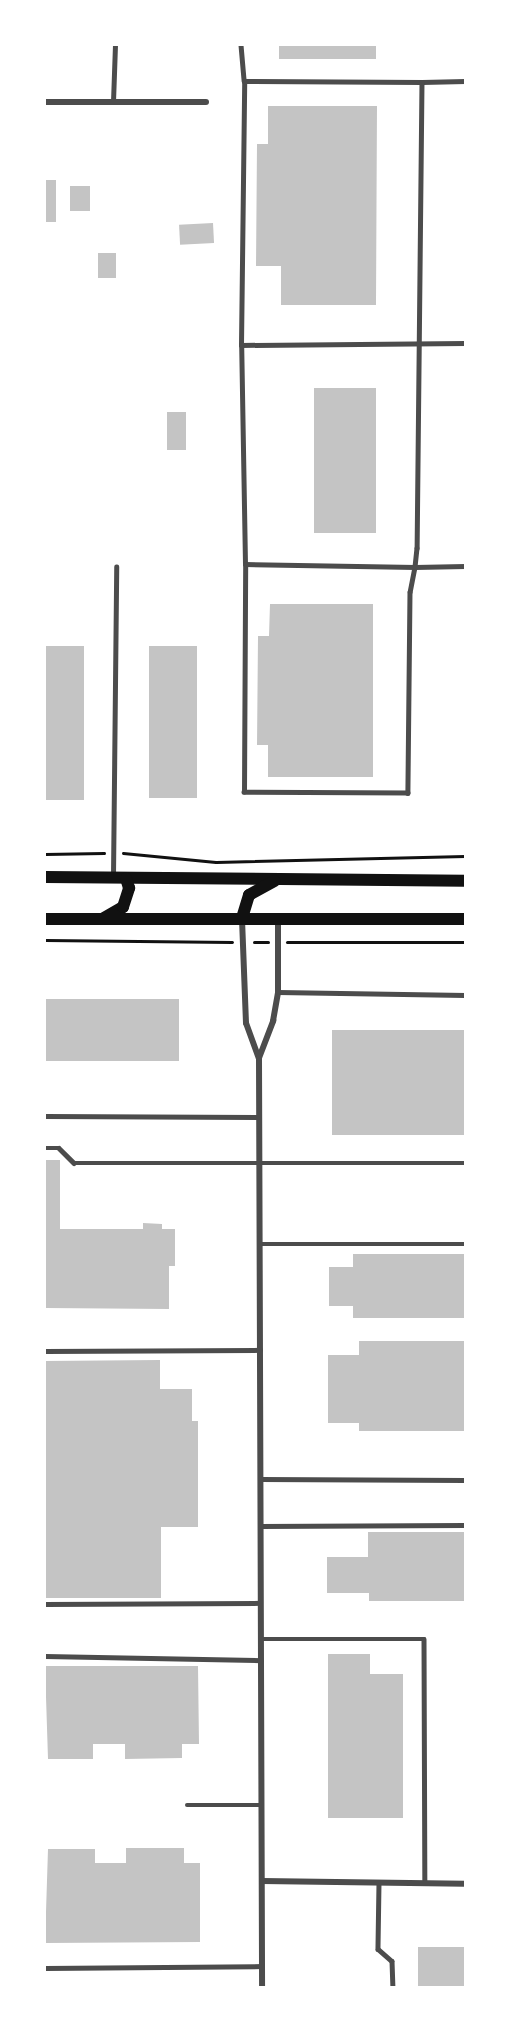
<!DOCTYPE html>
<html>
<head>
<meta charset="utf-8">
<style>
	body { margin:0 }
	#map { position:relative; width:510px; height:2032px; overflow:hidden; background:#fff; font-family:"Space Grotesk",sans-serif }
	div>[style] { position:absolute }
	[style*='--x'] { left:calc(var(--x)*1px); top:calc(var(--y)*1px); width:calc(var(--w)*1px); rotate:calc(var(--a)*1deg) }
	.building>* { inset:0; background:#c4c4c4; transform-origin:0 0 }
	.path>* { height:3px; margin:-1.5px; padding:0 1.5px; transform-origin:1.5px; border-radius:1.5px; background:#111 }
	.service>* { height:4.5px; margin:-2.25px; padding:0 2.25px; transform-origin:2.25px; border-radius:2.25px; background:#4c4c4c }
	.minor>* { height:6px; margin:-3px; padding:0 3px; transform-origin:3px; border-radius:3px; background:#4c4c4c }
	.secondary>* { height:12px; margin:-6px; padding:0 6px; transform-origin:6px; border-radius:6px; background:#111 }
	span { translate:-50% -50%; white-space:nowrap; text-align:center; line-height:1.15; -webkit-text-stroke:6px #fff; paint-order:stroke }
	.frame { position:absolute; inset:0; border:46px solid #fff; pointer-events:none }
</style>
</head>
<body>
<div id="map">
	<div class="building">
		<div style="left:279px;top:45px;width:97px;height:14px"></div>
		<div style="clip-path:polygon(268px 106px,377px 106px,376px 305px,281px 305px,281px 266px,256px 266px,257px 144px,268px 144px)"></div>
		<div style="left:45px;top:180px;width:11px;height:42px"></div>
		<div style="left:70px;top:186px;width:20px;height:25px"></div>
		<div style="left:213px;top:223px;width:20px;height:34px;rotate:87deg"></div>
		<div style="left:98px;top:253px;width:18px;height:25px"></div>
		<div style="left:314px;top:388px;width:62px;height:145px"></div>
		<div style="left:167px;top:412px;width:19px;height:38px"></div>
		<div style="clip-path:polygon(270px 604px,373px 604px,373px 777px,268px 777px,268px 745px,257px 745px,258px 636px,269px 636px)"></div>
		<div style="left:45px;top:646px;width:39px;height:154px"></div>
		<div style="left:149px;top:646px;width:48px;height:152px"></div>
		<div style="left:45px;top:999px;width:134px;height:62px"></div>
		<div style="left:332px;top:1030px;width:133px;height:105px"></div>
		<div style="clip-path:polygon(45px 1160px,60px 1160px,60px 1229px,143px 1229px,143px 1223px,162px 1224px,162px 1229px,175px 1229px,175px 1266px,169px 1266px,169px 1309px,45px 1308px)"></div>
		<div style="clip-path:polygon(353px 1254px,465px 1254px,465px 1318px,353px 1318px,353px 1306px,329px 1306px,329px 1267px,353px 1267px)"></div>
		<div style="clip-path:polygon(359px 1341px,465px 1341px,465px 1431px,359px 1431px,359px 1423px,328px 1423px,328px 1355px,359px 1355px)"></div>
		<div style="clip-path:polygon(160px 1360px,160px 1389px,192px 1389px,192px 1421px,198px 1421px,198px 1527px,161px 1527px,161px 1598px,45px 1598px,45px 1361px)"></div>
		<div style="clip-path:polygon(368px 1532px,465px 1532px,465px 1601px,369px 1601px,369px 1593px,327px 1593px,327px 1557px,368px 1557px)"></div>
		<div style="clip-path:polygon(328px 1654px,370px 1654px,370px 1674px,403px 1674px,403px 1818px,328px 1818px)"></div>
		<div style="clip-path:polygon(45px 1666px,198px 1666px,199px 1744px,182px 1744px,182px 1758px,125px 1759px,125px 1744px,93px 1744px,93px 1759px,48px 1759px)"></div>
		<div style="clip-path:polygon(126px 1848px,184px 1848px,184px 1863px,200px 1863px,200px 1942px,45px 1943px,48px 1849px,95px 1849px,95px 1863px,126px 1863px)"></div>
		<div style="left:418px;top:1947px;width:47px;height:40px"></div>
	</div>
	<div class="path">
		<div style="--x:123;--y:853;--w:93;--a:5.5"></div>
		<div style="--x:216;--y:862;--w:249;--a:-1.4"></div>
		<div style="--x:45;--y:854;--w:59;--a:-1"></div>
		<div style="--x:45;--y:940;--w:187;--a:0.6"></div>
		<div style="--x:254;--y:942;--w:14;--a:0"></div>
		<div style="--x:287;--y:942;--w:178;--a:0"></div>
	</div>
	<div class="service">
		<div style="--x:241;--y:45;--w:36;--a:85"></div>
		<div style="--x:422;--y:82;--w:43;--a:-1.3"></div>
		<div style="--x:113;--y:102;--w:57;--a:-88"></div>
		<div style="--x:241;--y:345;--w:224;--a:-0.5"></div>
		<div style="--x:245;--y:564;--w:219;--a:-91"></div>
		<div style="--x:241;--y:345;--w:264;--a:-89.3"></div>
		<div style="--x:244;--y:81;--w:178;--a:0.3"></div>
		<div style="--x:422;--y:82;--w:466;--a:90.6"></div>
		<div style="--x:417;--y:548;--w:19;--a:96"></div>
		<div style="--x:415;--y:567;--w:25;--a:101"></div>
		<div style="--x:410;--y:592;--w:201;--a:90.6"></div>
		<div style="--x:408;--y:793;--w:164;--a:-179.7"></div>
		<div style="--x:244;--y:792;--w:228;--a:-89.7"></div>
		<div style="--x:245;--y:564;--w:170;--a:1"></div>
		<div style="--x:415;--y:567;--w:50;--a:-1.1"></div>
		<div style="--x:113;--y:876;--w:309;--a:-89.4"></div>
		<div style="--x:278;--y:992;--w:187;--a:0.9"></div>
		<div style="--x:45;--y:1116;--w:214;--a:0.3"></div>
		<div style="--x:45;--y:1148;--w:14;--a:0"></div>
		<div style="--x:59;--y:1148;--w:21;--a:45"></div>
		<div style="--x:74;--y:1163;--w:391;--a:0"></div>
		<div style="--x:259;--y:1244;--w:206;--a:0"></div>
		<div style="--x:45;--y:1351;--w:215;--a:-0.3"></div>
		<div style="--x:260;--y:1479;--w:205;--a:0.3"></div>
		<div style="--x:260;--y:1526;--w:205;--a:-0.3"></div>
		<div style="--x:45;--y:1604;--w:215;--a:-0.3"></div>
		<div style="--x:261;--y:1639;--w:163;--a:0"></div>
		<div style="--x:424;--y:1639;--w:244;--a:89.8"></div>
		<div style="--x:45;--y:1656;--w:216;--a:1.1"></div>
		<div style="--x:187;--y:1805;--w:74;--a:0"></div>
		<div style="--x:379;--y:1883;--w:66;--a:90.9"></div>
		<div style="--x:378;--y:1949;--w:18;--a:41"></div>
		<div style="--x:392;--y:1961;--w:26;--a:88"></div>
		<div style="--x:45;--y:1968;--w:217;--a:-0.5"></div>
	</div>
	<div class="minor">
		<div style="--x:45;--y:102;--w:161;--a:0"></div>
		<div style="--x:242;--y:919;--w:104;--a:87.8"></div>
		<div style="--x:246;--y:1023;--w:38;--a:70"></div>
		<div style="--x:259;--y:1059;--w:928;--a:89.81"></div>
		<div style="--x:259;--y:1058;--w:40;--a:-69"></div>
		<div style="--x:273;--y:1021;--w:29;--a:-80"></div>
		<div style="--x:278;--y:992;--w:74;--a:-90"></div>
		<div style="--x:262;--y:1881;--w:203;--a:0.8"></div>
	</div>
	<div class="secondary">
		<div style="--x:45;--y:877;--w:420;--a:0.5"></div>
		<div style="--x:104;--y:918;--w:22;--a:-30"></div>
		<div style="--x:123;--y:907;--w:20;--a:-72"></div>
		<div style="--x:129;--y:888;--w:10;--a:-107"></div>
		<div style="--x:242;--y:918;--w:24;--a:-73"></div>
		<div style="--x:249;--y:895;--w:29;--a:-29"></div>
		<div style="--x:45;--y:919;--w:420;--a:0"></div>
	</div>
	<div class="frame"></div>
</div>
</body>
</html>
